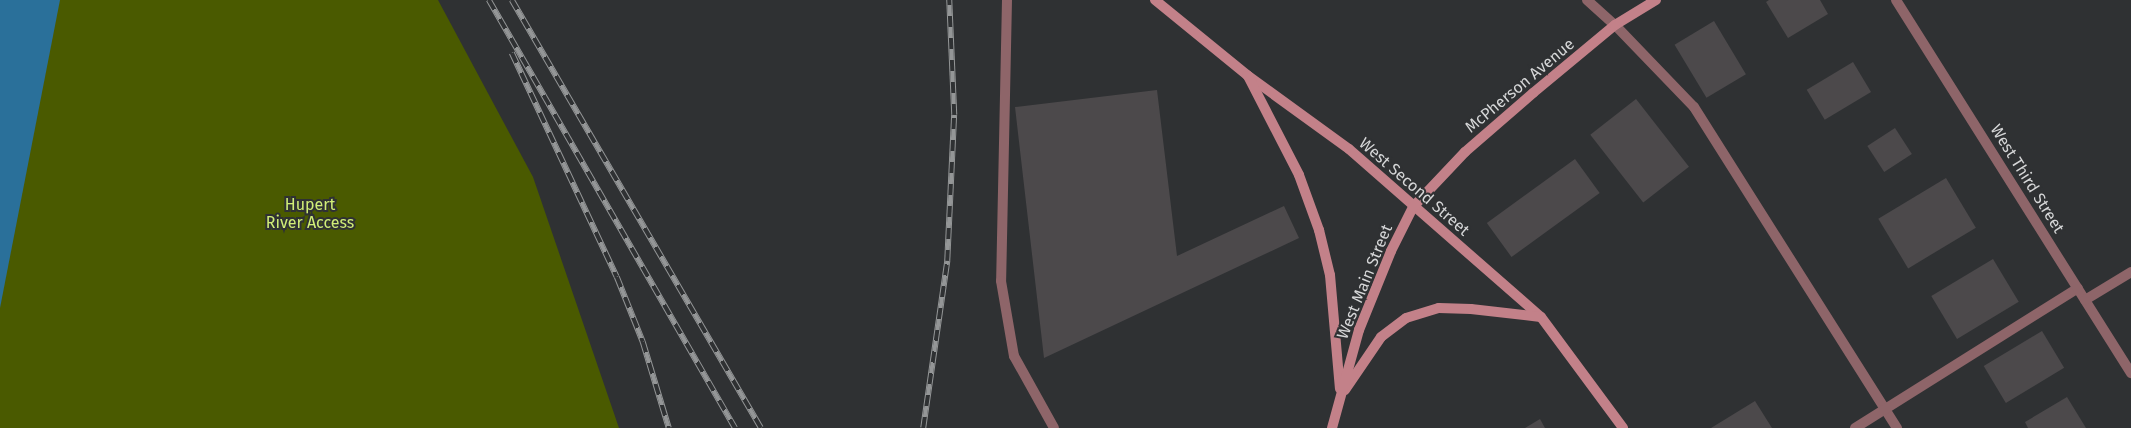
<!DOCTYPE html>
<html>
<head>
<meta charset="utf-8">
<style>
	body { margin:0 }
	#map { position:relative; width:2131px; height:428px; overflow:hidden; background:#2f3133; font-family:"Fira Sans",sans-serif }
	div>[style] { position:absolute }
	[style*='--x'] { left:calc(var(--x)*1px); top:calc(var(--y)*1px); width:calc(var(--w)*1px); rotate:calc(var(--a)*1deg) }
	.green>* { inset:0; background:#4a5a00 }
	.water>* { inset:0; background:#2a709a }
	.building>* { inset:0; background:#4c494b; transform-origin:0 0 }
	.lane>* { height:10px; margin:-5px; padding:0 5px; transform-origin:5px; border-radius:5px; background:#8e6569 }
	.street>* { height:10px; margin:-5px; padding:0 5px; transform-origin:5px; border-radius:5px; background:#8e6569 }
	.secondary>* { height:10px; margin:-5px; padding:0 5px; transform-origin:5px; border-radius:5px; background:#c38189 }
	.rail>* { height:5.5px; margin-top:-2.75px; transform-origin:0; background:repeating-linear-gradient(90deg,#2f3133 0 11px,#949697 0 22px); box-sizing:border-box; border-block:1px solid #949697 }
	span { translate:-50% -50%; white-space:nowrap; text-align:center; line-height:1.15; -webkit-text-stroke:4px #2f3133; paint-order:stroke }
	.street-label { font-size:16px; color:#d6d7d8 }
	.park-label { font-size:16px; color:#d1ee77 }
</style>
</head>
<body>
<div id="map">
	<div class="green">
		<div style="clip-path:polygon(31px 0,438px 0,533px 177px,619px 428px,0 428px,0 122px)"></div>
	</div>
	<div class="water">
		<div style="clip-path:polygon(0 0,60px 0,0 308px)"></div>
	</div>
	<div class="building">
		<div style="clip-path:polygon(1769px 0,1820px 0,1828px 14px,1788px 38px,1766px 2px)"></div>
		<div style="left:1714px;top:21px;width:62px;height:46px;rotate:59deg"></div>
		<div style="left:1853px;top:62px;width:35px;height:54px;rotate:59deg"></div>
		<div style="clip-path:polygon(1157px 90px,1177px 256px,1284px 206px,1299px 238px,1044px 358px,1015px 107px)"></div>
		<div style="left:1636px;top:99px;width:86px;height:58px;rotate:52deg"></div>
		<div style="left:1895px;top:128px;width:31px;height:33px;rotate:57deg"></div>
		<div style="left:1575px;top:159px;width:42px;height:109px;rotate:54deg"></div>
		<div style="left:1946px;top:178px;width:58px;height:79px;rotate:59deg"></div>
		<div style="left:1993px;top:259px;width:50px;height:72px;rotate:59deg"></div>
		<div style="left:2042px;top:331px;width:43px;height:68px;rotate:59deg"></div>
		<div style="clip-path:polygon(2067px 397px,2086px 428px,2028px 428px,2025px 422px)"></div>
		<div style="clip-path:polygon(1755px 401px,1772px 428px,1711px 428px)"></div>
		<div style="clip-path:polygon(1540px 419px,1545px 428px,1525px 428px)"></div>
	</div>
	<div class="lane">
		<div style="--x:1007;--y:0;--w:281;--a:91.2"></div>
		<div style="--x:1001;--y:281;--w:76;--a:80.2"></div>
		<div style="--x:1014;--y:356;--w:82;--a:60.9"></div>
		<div style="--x:1615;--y:25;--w:114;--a:46.1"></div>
		<div style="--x:1694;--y:107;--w:380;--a:57.7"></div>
		<div style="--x:1855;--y:428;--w:263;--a:-32.1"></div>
	</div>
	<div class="street">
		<div style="--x:1587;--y:0;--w:38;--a:42"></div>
		<div style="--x:1896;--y:0;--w:441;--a:57.8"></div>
		<div style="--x:2085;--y:300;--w:54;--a:-31.3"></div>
	</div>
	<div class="secondary">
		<div style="--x:1155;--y:0;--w:119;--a:39.2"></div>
		<div style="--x:1247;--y:75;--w:126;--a:36"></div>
		<div style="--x:1349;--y:149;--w:255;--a:41.2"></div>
		<div style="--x:1541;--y:317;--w:138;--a:53.5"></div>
		<div style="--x:1248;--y:76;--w:111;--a:62.7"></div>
		<div style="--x:1299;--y:175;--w:59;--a:70"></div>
		<div style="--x:1319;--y:230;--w:46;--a:76.3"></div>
		<div style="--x:1330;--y:275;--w:114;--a:85"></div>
		<div style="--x:1345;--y:390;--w:64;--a:-55.8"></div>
		<div style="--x:1381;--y:337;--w:31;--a:-37"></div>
		<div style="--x:1406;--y:318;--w:34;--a:-17"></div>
		<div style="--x:1439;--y:308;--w:32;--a:2"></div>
		<div style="--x:1471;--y:309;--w:70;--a:6.5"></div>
		<div style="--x:1332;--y:428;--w:102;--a:-74.6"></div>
		<div style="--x:1359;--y:330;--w:85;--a:-67.9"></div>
		<div style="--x:1391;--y:251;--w:49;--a:-63.4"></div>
		<div style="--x:1413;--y:207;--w:76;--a:-46.6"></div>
		<div style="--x:1465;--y:152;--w:90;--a:-40.9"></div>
		<div style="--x:1533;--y:93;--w:107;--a:-39.7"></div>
		<div style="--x:1615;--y:25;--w:48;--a:-31.4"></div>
	</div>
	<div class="rail">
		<div style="--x:489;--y:0;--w:494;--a:60.1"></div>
		<div style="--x:512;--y:0;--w:495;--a:59.8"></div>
		<div style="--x:512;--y:53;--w:247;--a:64.9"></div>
		<div style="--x:617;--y:277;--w:70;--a:68.2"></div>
		<div style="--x:643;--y:342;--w:90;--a:73.2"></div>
		<div style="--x:923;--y:428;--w:169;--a:-81.8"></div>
		<div style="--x:947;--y:261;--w:146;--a:-87.3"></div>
		<div style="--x:954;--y:115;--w:115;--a:-92.5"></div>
	</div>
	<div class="street-label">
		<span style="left:1520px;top:86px;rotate:-40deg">McPherson Avenue</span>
		<span style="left:2027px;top:179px;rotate:58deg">West Third Street</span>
		<span style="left:1414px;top:187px;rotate:41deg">West Second Street</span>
		<span style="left:1365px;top:282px;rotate:-68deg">West Main Street</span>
	</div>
	<div class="park-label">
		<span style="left:310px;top:214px">Hupert<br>River Access</span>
	</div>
</div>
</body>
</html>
